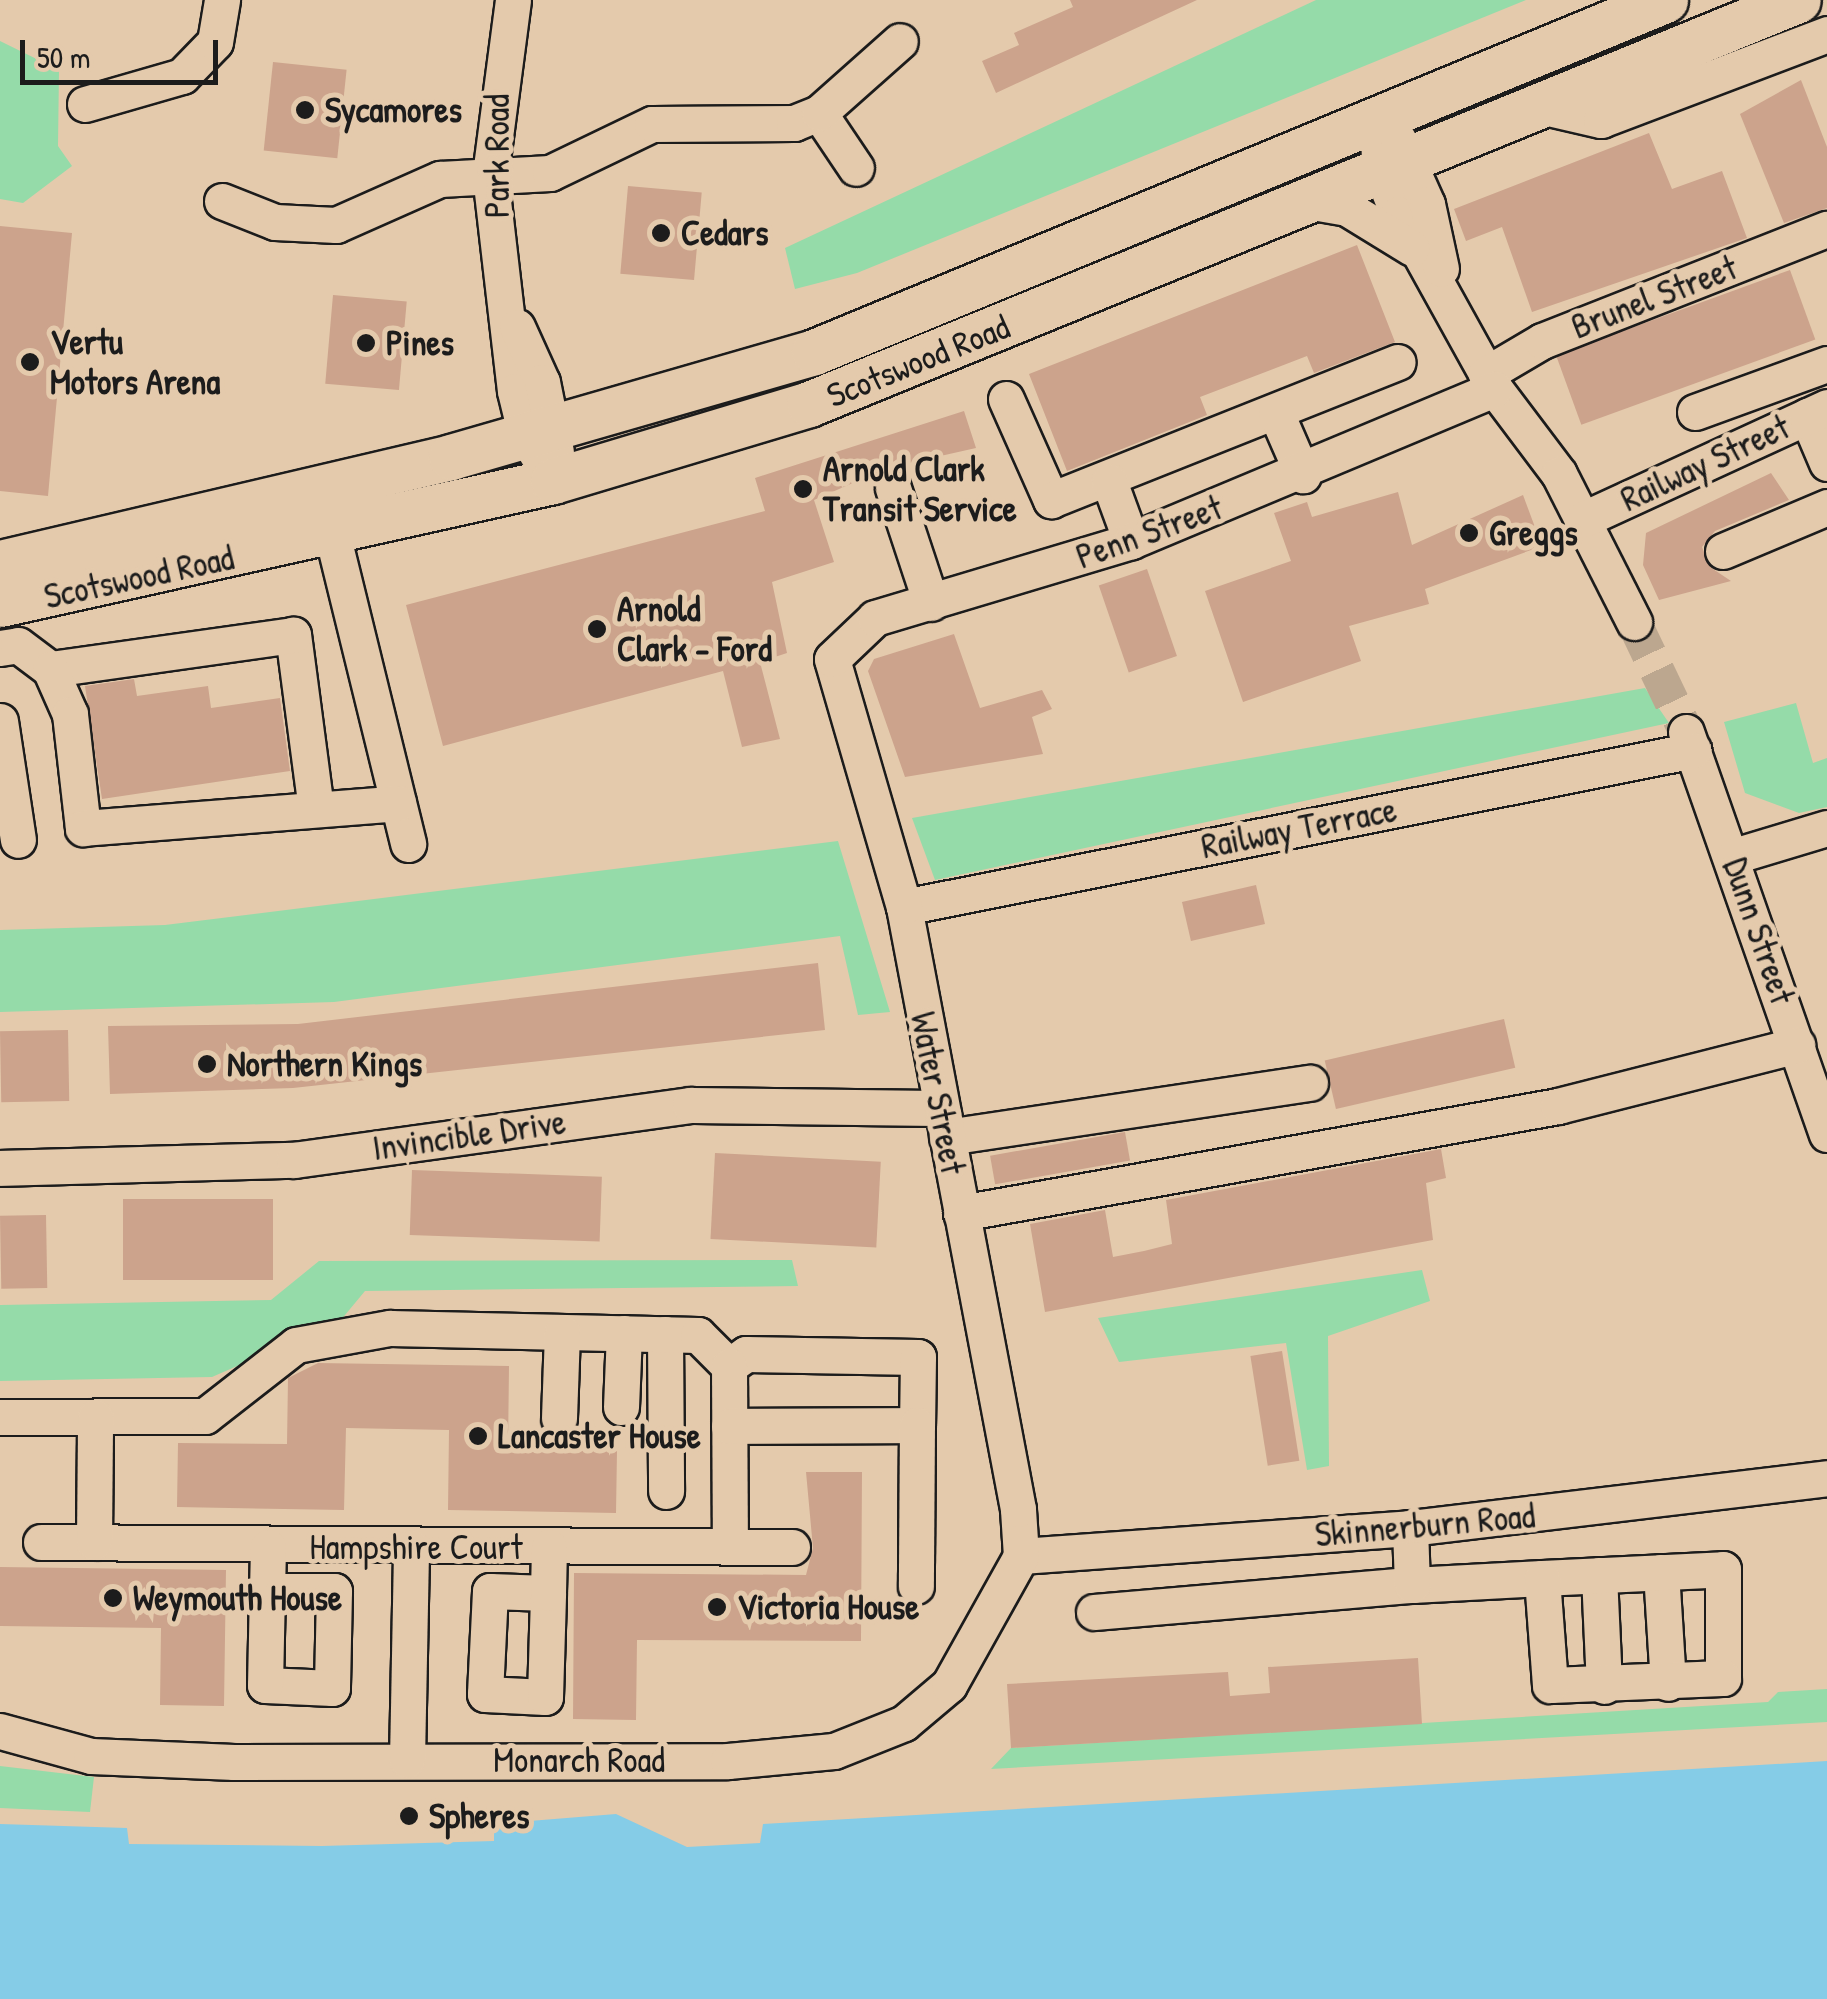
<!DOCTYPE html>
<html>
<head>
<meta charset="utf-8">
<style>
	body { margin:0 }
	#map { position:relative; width:1827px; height:1999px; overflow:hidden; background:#e4caac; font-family:"Patrick Hand",sans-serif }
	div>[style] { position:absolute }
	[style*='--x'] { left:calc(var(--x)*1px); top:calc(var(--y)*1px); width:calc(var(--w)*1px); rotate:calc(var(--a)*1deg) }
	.green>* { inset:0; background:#95dba9 }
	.water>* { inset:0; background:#85cce7 }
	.building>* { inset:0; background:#cca38c; transform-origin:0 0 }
	.minor-tunnel>* { height:35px; margin-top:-17.5px; transform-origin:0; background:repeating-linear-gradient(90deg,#bca78f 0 35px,transparent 0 53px) }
	.roads { filter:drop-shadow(2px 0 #1c1c1c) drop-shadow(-2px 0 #1c1c1c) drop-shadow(0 2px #1c1c1c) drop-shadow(0 -2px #1c1c1c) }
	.minor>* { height:35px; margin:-17.5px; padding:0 17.5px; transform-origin:17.5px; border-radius:17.5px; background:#e4caac }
	.major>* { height:45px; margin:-22.5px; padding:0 22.5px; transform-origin:22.5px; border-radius:22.5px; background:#e4caac }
	.dots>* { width:28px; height:28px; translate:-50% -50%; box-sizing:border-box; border:5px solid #e4caac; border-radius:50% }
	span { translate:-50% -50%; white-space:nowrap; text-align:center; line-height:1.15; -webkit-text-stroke:10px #e4caac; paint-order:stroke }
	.poi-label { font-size:35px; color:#1c1c1c; font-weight:700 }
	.left { translate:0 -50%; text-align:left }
	.street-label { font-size:35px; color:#1c1c1c }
	.scale { position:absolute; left:20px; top:40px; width:198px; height:45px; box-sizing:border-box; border:5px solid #1c1c1c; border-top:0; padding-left:12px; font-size:30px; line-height:35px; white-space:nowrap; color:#1c1c1c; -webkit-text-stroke:8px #e4caac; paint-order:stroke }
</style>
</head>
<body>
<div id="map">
	<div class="green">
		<div style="clip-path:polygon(1316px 0,1526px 0,857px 273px,795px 289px,785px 248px)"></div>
		<div style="clip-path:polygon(0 41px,59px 70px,58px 146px,72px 166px,23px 203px,0 199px)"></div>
		<div style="clip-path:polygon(1645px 688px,1669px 723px,935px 880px,912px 818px)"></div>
		<div style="clip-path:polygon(1796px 703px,1813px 763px,1827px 758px,1827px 807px,1799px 813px,1745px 793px,1724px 722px)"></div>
		<div style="clip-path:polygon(838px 841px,890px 1012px,858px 1015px,840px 936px,334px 1002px,0 1012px,0 930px,165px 925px)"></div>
		<div style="clip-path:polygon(792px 1260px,798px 1286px,365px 1291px,340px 1321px,212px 1377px,0 1381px,0 1305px,271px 1300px,319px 1261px)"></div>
		<div style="clip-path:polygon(1422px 1270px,1430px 1301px,1328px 1336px,1329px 1466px,1307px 1470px,1286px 1343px,1119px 1362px,1098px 1318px)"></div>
		<div style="clip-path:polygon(1827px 1689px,1827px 1722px,991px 1769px,1011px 1748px,1768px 1702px,1778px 1692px)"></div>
		<div style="clip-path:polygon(0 1766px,94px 1777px,90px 1812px,0 1808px)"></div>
	</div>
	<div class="water">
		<div style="clip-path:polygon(1827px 1761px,1827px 1999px,0 1999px,0 1824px,127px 1828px,129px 1844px,322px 1846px,494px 1841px,494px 1824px,616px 1814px,687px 1847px,760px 1843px,763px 1824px)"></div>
	</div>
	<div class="building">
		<div style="clip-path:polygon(1070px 0,1197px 0,996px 93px,982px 61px,1019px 45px,1014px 33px,1073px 7px)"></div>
		<div style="left:273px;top:62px;width:74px;height:89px;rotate:6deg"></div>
		<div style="clip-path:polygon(1801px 80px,1827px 147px,1827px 208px,1784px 223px,1740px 114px)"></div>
		<div style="clip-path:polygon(1649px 133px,1672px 189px,1722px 171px,1747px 238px,1532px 312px,1502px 227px,1466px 241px,1454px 209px)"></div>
		<div style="left:628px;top:186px;width:74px;height:88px;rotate:5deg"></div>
		<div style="clip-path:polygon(0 226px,72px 233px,48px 496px,0 491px)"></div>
		<div style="clip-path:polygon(1357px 245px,1395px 342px,1314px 373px,1307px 356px,1200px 397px,1207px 415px,1067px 471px,1029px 374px)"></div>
		<div style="left:1790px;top:270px;width:74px;height:249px;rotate:70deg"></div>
		<div style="left:333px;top:295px;width:74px;height:89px;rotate:5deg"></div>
		<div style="clip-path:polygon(964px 411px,976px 448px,887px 468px,814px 500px,834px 562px,772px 582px,787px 653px,760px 662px,780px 739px,742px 747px,723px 671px,443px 746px,406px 605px,765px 511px,755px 478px)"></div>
		<div style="clip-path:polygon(1771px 473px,1789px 500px,1715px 531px,1702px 547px,1710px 567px,1731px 581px,1659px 600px,1643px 565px,1646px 533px)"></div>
		<div style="clip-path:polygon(1398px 492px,1412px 545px,1523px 495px,1542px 546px,1425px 589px,1429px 604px,1349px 626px,1361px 661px,1243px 702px,1205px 591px,1291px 561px,1274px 513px,1307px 502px,1312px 517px)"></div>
		<div style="left:1147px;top:569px;width:92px;height:51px;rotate:71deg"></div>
		<div style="clip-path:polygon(954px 634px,980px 708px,1042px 690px,1052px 709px,1032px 717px,1043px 754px,905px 777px,868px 671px,874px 659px)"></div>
		<div style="clip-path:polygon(134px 679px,137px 696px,208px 686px,211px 708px,280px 698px,290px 771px,102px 799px,85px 686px)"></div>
		<div style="left:1256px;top:885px;width:40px;height:76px;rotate:77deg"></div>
		<div style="clip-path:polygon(818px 963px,825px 1030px,293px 1088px,110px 1094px,108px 1026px,298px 1024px)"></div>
		<div style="left:1504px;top:1019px;width:50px;height:184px;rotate:77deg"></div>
		<div style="left:68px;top:1030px;width:71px;height:68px;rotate:89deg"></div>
		<div style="left:1125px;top:1132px;width:29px;height:137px;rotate:80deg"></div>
		<div style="clip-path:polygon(1441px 1149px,1446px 1178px,1426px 1183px,1433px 1240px,1045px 1312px,1030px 1224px,1105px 1210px,1113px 1257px,1144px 1251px,1172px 1244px,1166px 1200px)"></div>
		<div style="left:715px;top:1153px;width:166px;height:86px;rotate:3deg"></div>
		<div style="left:412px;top:1170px;width:190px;height:65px;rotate:2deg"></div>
		<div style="left:123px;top:1199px;width:150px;height:81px"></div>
		<div style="left:46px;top:1215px;width:73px;height:46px;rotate:89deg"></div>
		<div style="left:1282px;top:1351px;width:111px;height:32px;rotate:81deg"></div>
		<div style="clip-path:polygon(318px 1363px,509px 1366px,508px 1449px,617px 1451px,616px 1513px,448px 1510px,449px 1430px,346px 1428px,344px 1510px,177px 1507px,178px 1443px,287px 1444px,288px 1378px)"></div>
		<div style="clip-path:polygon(806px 1472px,862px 1472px,861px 1641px,637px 1640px,636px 1720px,573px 1719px,574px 1573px,806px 1575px,813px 1548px)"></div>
		<div style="clip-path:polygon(0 1567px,226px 1570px,224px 1706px,160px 1705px,161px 1628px,0 1626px)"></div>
		<div style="clip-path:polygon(1418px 1658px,1422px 1724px,1011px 1748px,1007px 1684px,1228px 1672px,1230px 1696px,1270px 1693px,1268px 1667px)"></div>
	</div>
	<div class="minor-tunnel">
		<div style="--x:1634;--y:622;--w:121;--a:64.5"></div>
	</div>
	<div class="roads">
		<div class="minor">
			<div style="--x:513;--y:0;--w:177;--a:97.5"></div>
			<div style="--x:490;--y:175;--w:217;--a:83.4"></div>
			<div style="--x:515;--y:391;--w:46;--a:76.3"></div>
			<div style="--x:526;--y:436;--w:52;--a:59"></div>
			<div style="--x:85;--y:104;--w:101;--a:-16.1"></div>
			<div style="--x:182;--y:76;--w:47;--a:-45.9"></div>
			<div style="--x:215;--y:42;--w:43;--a:-80.5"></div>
			<div style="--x:1531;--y:104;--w:72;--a:12.9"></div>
			<div style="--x:1601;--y:120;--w:242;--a:-20.8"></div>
			<div style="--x:819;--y:113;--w:66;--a:56.1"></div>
			<div style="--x:1378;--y:119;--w:48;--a:88.8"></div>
			<div style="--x:1379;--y:167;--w:51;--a:68"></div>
			<div style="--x:1398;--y:214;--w:200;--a:61"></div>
			<div style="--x:1495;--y:389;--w:106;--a:53"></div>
			<div style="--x:1559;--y:474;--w:166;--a:63.1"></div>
			<div style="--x:1398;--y:139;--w:71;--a:66"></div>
			<div style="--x:1427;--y:204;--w:66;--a:77.8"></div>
			<div style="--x:1301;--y:200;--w:47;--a:9.9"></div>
			<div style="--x:1347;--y:208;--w:76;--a:31.6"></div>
			<div style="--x:222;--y:201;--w:57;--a:21.6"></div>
			<div style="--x:275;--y:222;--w:61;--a:2.8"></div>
			<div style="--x:336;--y:225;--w:114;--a:-23.9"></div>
			<div style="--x:440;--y:179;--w:110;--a:-3.1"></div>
			<div style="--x:550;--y:173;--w:113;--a:-25.7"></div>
			<div style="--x:652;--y:124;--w:142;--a:-0.4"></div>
			<div style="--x:794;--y:123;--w:27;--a:-22"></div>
			<div style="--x:819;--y:113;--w:108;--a:-41.6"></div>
			<div style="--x:517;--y:327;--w:60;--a:65.6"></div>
			<div style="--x:542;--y:382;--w:71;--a:78.7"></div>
			<div style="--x:1486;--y:374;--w:65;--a:-30.5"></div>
			<div style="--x:1542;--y:341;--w:306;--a:-21.5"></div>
			<div style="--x:1006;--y:399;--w:111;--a:66"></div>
			<div style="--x:1051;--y:500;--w:373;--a:-21.7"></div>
			<div style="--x:1695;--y:412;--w:140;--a:-20"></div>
			<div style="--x:1276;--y:413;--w:68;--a:66.5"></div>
			<div style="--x:1807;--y:416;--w:51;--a:66.9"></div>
			<div style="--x:1109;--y:481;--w:64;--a:69.9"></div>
			<div style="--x:893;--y:488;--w:121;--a:71.7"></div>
			<div style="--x:325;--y:505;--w:349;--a:76.2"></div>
			<div style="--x:1584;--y:519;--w:268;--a:-24.7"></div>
			<div style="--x:1723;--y:551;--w:113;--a:-22.9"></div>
			<div style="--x:0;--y:648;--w:18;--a:-9"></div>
			<div style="--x:18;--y:645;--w:40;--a:37"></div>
			<div style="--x:0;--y:721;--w:120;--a:81.4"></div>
			<div style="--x:1686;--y:732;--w:426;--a:70.7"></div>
			<div style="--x:316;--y:809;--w:176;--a:-97.5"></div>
			<div style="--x:293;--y:635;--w:245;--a:172"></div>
			<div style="--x:50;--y:669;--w:49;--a:66"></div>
			<div style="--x:70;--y:714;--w:115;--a:83.5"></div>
			<div style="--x:83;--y:828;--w:316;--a:-4.5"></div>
			<div style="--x:1734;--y:856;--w:97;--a:-16.8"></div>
			<div style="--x:904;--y:907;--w:805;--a:-11.24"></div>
			<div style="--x:947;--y:1137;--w:367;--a:-8.5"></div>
			<div style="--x:0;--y:1168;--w:294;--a:-1.6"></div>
			<div style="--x:294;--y:1160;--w:400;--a:-7.9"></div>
			<div style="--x:690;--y:1105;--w:249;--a:0.7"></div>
			<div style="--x:961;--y:1213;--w:607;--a:-10.16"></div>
			<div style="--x:1558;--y:1106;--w:247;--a:-14.3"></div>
			<div style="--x:665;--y:1334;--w:157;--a:89.6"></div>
			<div style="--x:729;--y:1366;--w:21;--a:-35"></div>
			<div style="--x:746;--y:1354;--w:172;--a:1"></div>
			<div style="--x:918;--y:1357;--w:68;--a:90.8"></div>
			<div style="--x:621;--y:1407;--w:74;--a:-87.7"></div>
			<div style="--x:0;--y:1417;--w:205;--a:-0.3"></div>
			<div style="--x:205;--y:1416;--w:115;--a:-38"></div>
			<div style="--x:296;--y:1345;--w:96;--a:-10.3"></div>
			<div style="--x:390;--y:1328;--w:308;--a:1.3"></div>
			<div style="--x:698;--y:1335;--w:44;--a:45"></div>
			<div style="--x:729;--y:1366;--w:181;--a:89.7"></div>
			<div style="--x:559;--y:1418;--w:86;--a:-88"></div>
			<div style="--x:729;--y:1426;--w:188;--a:-0.3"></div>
			<div style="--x:917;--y:1425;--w:161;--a:90.4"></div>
			<div style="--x:41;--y:1542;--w:751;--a:0.38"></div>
			<div style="--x:94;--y:1542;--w:125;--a:-89.5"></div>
			<div style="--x:1021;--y:1556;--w:390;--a:-4.1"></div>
			<div style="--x:1410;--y:1528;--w:420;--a:-6.8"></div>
			<div style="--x:1661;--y:1572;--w:111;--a:86.4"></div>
			<div style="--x:1599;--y:1575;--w:111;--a:87.4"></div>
			<div style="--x:1412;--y:1585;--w:130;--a:-3.1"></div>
			<div style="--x:1542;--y:1578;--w:181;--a:-2.8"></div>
			<div style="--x:1723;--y:1569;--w:109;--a:90"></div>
			<div style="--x:1723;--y:1678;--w:173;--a:177.7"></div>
			<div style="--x:1550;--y:1685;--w:107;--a:-94.3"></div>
			<div style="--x:267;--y:1591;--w:67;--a:0"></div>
			<div style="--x:334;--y:1591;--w:97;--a:91.2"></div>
			<div style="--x:332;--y:1688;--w:67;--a:-177.4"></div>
			<div style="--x:265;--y:1685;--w:94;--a:-88.8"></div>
			<div style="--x:267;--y:1591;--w:44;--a:-88.7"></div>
			<div style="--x:548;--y:1593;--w:58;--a:-178"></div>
			<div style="--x:490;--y:1591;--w:103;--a:92.8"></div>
			<div style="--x:485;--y:1694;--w:60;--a:2.9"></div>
			<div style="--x:545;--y:1697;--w:104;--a:-88.3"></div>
			<div style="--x:548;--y:1593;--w:46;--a:-88.8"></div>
			<div style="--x:1094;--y:1612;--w:319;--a:-4.9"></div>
			<div style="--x:1412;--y:1585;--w:57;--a:-92"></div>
			<div style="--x:0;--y:1731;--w:94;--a:15.4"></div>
			<div style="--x:91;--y:1756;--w:143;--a:2.4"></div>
			<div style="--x:234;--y:1762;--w:494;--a:-0.1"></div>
			<div style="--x:728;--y:1761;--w:106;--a:-5.4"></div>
			<div style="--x:834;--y:1751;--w:75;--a:-21.8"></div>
			<div style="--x:904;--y:1723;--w:59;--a:-40.2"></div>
			<div style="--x:949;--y:1685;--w:148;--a:-60.8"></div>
			<div style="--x:1021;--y:1556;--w:47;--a:-93.7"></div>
			<div style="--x:1018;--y:1509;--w:613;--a:-100.72"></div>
			<div style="--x:904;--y:907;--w:258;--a:-106.2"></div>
			<div style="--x:832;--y:659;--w:59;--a:-43.6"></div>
			<div style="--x:875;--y:618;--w:267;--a:-16.7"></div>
			<div style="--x:1131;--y:541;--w:394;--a:-22.7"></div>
			<div style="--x:407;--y:1760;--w:213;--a:-88.9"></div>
		</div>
		<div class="major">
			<div style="--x:0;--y:563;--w:463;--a:-13.2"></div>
			<div style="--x:451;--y:457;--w:378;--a:-16.1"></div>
			<div style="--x:814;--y:352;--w:921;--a:-22.47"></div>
			<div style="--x:0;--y:604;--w:567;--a:-12.54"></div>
			<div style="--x:553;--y:481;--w:267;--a:-16.7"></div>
			<div style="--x:809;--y:404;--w:1068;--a:-22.22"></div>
		</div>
	</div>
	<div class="dots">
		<div style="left:305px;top:110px;background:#1c1c1c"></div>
		<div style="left:661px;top:233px;background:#1c1c1c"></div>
		<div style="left:366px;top:343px;background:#1c1c1c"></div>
		<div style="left:30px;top:362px;background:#1c1c1c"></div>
		<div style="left:803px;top:489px;background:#1c1c1c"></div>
		<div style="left:1469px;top:533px;background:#1c1c1c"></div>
		<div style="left:597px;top:629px;background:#1c1c1c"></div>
		<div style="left:207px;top:1064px;background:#1c1c1c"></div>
		<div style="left:478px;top:1436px;background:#1c1c1c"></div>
		<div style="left:113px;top:1598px;background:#1c1c1c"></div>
		<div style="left:717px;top:1607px;background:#1c1c1c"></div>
		<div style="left:409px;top:1816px;background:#1c1c1c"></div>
	</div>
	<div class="poi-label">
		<span class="left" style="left:325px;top:110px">Sycamores</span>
		<span class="left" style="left:681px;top:233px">Cedars</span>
		<span class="left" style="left:50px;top:362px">Vertu<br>Motors Arena</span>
		<span class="left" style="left:386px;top:343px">Pines</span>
		<span class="left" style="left:823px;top:489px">Arnold Clark<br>Transit Service</span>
		<span class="left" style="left:1489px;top:533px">Greggs</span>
		<span class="left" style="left:617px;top:629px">Arnold<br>Clark - Ford</span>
		<span class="left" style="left:227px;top:1064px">Northern Kings</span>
		<span class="left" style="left:498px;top:1436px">Lancaster House</span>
		<span class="left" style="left:133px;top:1598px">Weymouth House</span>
		<span class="left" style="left:737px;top:1607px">Victoria House</span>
		<span class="left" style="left:429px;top:1816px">Spheres</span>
	</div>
	<div class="street-label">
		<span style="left:497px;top:156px;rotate:-90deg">Park Road</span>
		<span style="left:1654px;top:297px;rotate:-21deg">Brunel Street</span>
		<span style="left:918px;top:361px;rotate:-22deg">Scotswood Road</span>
		<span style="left:1705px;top:463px;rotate:-25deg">Railway Street</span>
		<span style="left:1149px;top:532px;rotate:-20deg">Penn Street</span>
		<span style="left:139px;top:577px;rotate:-12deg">Scotswood Road</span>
		<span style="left:1299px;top:828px;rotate:-11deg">Railway Terrace</span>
		<span style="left:1759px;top:931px;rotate:71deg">Dunn Street</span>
		<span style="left:938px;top:1093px;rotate:79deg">Water Street</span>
		<span style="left:469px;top:1135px;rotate:-8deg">Invincible Drive</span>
		<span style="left:1425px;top:1525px;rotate:-5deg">Skinnerburn Road</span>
		<span style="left:416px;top:1547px">Hampshire Court</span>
		<span style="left:579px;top:1760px">Monarch Road</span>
	</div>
	<div class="scale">50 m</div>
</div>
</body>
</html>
